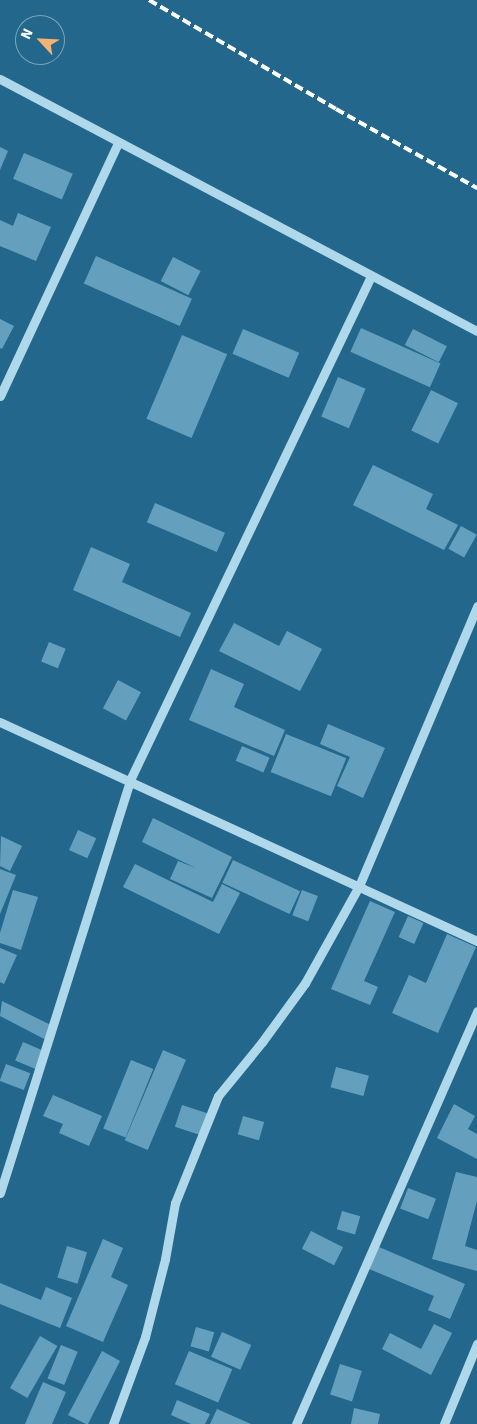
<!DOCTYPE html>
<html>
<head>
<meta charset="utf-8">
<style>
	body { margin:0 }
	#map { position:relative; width:477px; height:1424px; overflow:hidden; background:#23688c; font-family:Signika,sans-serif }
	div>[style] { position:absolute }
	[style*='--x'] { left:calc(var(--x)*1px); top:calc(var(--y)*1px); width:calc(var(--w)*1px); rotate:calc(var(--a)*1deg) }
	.building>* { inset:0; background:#64a0be; transform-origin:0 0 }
	.minor>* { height:9px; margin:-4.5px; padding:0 4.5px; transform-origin:4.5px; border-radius:4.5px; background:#b0d8eb }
	.rail>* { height:4px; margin-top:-2px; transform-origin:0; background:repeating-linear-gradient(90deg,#fff 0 9px,transparent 0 13px) }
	span { translate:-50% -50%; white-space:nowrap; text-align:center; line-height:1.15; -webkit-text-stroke:5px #23688c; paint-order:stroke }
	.north { position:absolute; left:15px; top:15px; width:50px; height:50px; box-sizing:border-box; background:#23688c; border:1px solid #7ba4ba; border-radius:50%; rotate:295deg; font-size:14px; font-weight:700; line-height:20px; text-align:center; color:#fff }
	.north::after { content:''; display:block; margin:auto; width:18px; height:22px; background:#f6b273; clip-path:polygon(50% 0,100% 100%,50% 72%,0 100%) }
</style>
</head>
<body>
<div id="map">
	<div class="building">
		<div style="clip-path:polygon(0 147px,8px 151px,0 170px)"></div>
		<div style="left:24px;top:153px;width:53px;height:28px;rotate:23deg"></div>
		<div style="clip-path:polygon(18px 213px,51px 227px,36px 261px,0 246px,0 220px,13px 226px)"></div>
		<div style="left:96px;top:256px;width:105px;height:30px;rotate:24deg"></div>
		<div style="left:173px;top:257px;width:31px;height:27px;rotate:27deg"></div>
		<div style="clip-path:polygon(0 319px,14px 326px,2px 349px,0 348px)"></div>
		<div style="left:361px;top:328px;width:87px;height:26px;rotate:24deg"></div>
		<div style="left:243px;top:329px;width:61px;height:27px;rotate:23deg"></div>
		<div style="left:413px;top:329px;width:38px;height:18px;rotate:27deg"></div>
		<div style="left:182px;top:335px;width:49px;height:91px;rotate:23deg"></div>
		<div style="left:338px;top:377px;width:30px;height:43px;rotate:23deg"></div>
		<div style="left:431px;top:390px;width:30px;height:45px;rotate:26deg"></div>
		<div style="clip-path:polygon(373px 465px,433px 494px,426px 509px,458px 525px,444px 550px,353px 505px)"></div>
		<div style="left:155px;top:503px;width:76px;height:21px;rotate:23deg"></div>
		<div style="left:461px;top:526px;width:18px;height:26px;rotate:29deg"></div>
		<div style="clip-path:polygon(91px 547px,130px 564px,122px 582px,191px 613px,180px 637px,73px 590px)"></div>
		<div style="clip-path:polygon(234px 623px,279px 646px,287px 631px,322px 649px,300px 691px,219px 651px)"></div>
		<div style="left:49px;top:642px;width:18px;height:21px;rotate:22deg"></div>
		<div style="clip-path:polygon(211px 669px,244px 684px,234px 707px,285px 730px,274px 756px,189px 720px)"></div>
		<div style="left:118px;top:680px;width:26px;height:32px;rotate:28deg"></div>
		<div style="clip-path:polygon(328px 724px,385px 748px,363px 798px,337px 786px,350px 757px,320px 744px)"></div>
		<div style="left:286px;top:734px;width:65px;height:41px;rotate:22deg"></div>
		<div style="left:242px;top:746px;width:30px;height:16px;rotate:23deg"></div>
		<div style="clip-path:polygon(153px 818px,232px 857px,212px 898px,170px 879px,178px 861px,196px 868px,142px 842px)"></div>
		<div style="left:78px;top:830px;width:20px;height:22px;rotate:24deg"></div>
		<div style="clip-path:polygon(1px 836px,22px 846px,10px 871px,0 866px)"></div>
		<div style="left:233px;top:860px;width:74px;height:25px;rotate:25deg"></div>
		<div style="clip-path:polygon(135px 864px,213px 902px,222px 884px,240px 893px,219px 934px,123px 887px)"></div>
		<div style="clip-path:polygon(0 869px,16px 875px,0 914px)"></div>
		<div style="clip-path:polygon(13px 890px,38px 897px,21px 950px,0 943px,0 933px)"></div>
		<div style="left:302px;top:890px;width:17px;height:27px;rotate:21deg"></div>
		<div style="clip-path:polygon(370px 901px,395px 912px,364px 981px,378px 987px,370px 1005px,331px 989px)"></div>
		<div style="left:408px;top:916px;width:17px;height:23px;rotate:24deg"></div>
		<div style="clip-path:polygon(447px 934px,476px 947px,438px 1033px,392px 1013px,409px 975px,426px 983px)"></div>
		<div style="clip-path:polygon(0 948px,17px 955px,4px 984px,0 982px)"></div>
		<div style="clip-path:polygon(2px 1001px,57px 1028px,50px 1042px,0 1016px)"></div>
		<div style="left:23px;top:1042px;width:26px;height:20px;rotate:23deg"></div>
		<div style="left:163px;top:1050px;width:25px;height:98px;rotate:23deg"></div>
		<div style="left:131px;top:1060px;width:24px;height:74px;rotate:22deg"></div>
		<div style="left:6px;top:1064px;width:26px;height:18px;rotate:21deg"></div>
		<div style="left:336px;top:1067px;width:34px;height:21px;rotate:15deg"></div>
		<div style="clip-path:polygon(53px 1095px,102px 1116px,89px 1146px,59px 1133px,63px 1124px,43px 1116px)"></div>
		<div style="clip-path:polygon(454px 1104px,475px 1116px,468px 1129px,477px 1134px,477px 1159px,437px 1138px)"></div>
		<div style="left:182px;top:1105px;width:33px;height:23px;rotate:18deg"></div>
		<div style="left:243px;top:1116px;width:22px;height:19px;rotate:16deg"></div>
		<div style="clip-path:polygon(456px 1172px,477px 1177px,477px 1201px,465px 1246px,477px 1250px,477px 1271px,432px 1259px)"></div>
		<div style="left:408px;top:1188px;width:30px;height:22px;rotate:21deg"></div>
		<div style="left:342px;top:1211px;width:19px;height:19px;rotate:16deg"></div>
		<div style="left:311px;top:1231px;width:36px;height:20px;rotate:27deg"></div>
		<div style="clip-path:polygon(103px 1239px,123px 1248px,111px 1277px,128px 1285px,103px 1342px,66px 1326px)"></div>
		<div style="left:67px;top:1246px;width:21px;height:33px;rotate:17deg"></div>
		<div style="clip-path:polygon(379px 1247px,465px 1284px,450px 1319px,428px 1310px,434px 1296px,369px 1269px)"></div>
		<div style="clip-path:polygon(0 1283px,41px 1300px,46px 1287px,72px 1298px,60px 1328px,0 1304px)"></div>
		<div style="clip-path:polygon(434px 1324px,452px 1333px,431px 1375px,382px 1349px,390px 1333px,421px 1349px)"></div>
		<div style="left:196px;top:1327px;width:19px;height:20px;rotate:16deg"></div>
		<div style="left:222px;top:1332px;width:32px;height:27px;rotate:24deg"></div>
		<div style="left:40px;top:1336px;width:20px;height:60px;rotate:30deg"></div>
		<div style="left:61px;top:1345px;width:18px;height:36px;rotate:22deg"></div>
		<div style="clip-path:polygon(102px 1351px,120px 1361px,88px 1424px,86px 1424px,68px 1415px)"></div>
		<div style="left:189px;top:1351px;width:47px;height:36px;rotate:23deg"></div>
		<div style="left:340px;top:1364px;width:23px;height:32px;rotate:18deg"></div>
		<div style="clip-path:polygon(43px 1382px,66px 1392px,52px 1424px,25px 1424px)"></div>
		<div style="clip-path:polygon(177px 1400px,210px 1414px,205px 1424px,191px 1424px,171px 1415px)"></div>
		<div style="clip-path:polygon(354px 1408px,380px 1414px,378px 1424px,351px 1424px)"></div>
		<div style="clip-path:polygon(217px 1409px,251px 1424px,210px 1424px)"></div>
	</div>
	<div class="minor">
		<div style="--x:0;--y:79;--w:539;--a:27.85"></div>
		<div style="--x:0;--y:396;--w:279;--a:-65"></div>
		<div style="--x:0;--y:722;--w:525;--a:24.66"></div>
		<div style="--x:0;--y:1193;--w:433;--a:-72.5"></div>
		<div style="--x:130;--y:780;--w:559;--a:-64.44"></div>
		<div style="--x:113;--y:1424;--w:93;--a:-69.8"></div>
		<div style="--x:145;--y:1337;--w:81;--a:-75.6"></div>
		<div style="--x:165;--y:1259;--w:57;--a:-79.9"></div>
		<div style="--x:175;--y:1203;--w:115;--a:-68.1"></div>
		<div style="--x:218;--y:1096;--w:70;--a:-50.8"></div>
		<div style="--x:262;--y:1042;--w:73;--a:-53.9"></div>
		<div style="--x:305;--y:983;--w:111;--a:-60.9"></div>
		<div style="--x:359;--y:886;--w:304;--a:-67.1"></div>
		<div style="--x:296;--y:1424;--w:451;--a:-66.3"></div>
		<div style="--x:444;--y:1424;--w:87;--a:-67.6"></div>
	</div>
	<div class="rail">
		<div style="--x:149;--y:0;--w:216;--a:30.2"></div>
		<div style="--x:336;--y:109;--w:162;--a:29.3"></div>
	</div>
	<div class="north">N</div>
</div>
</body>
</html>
